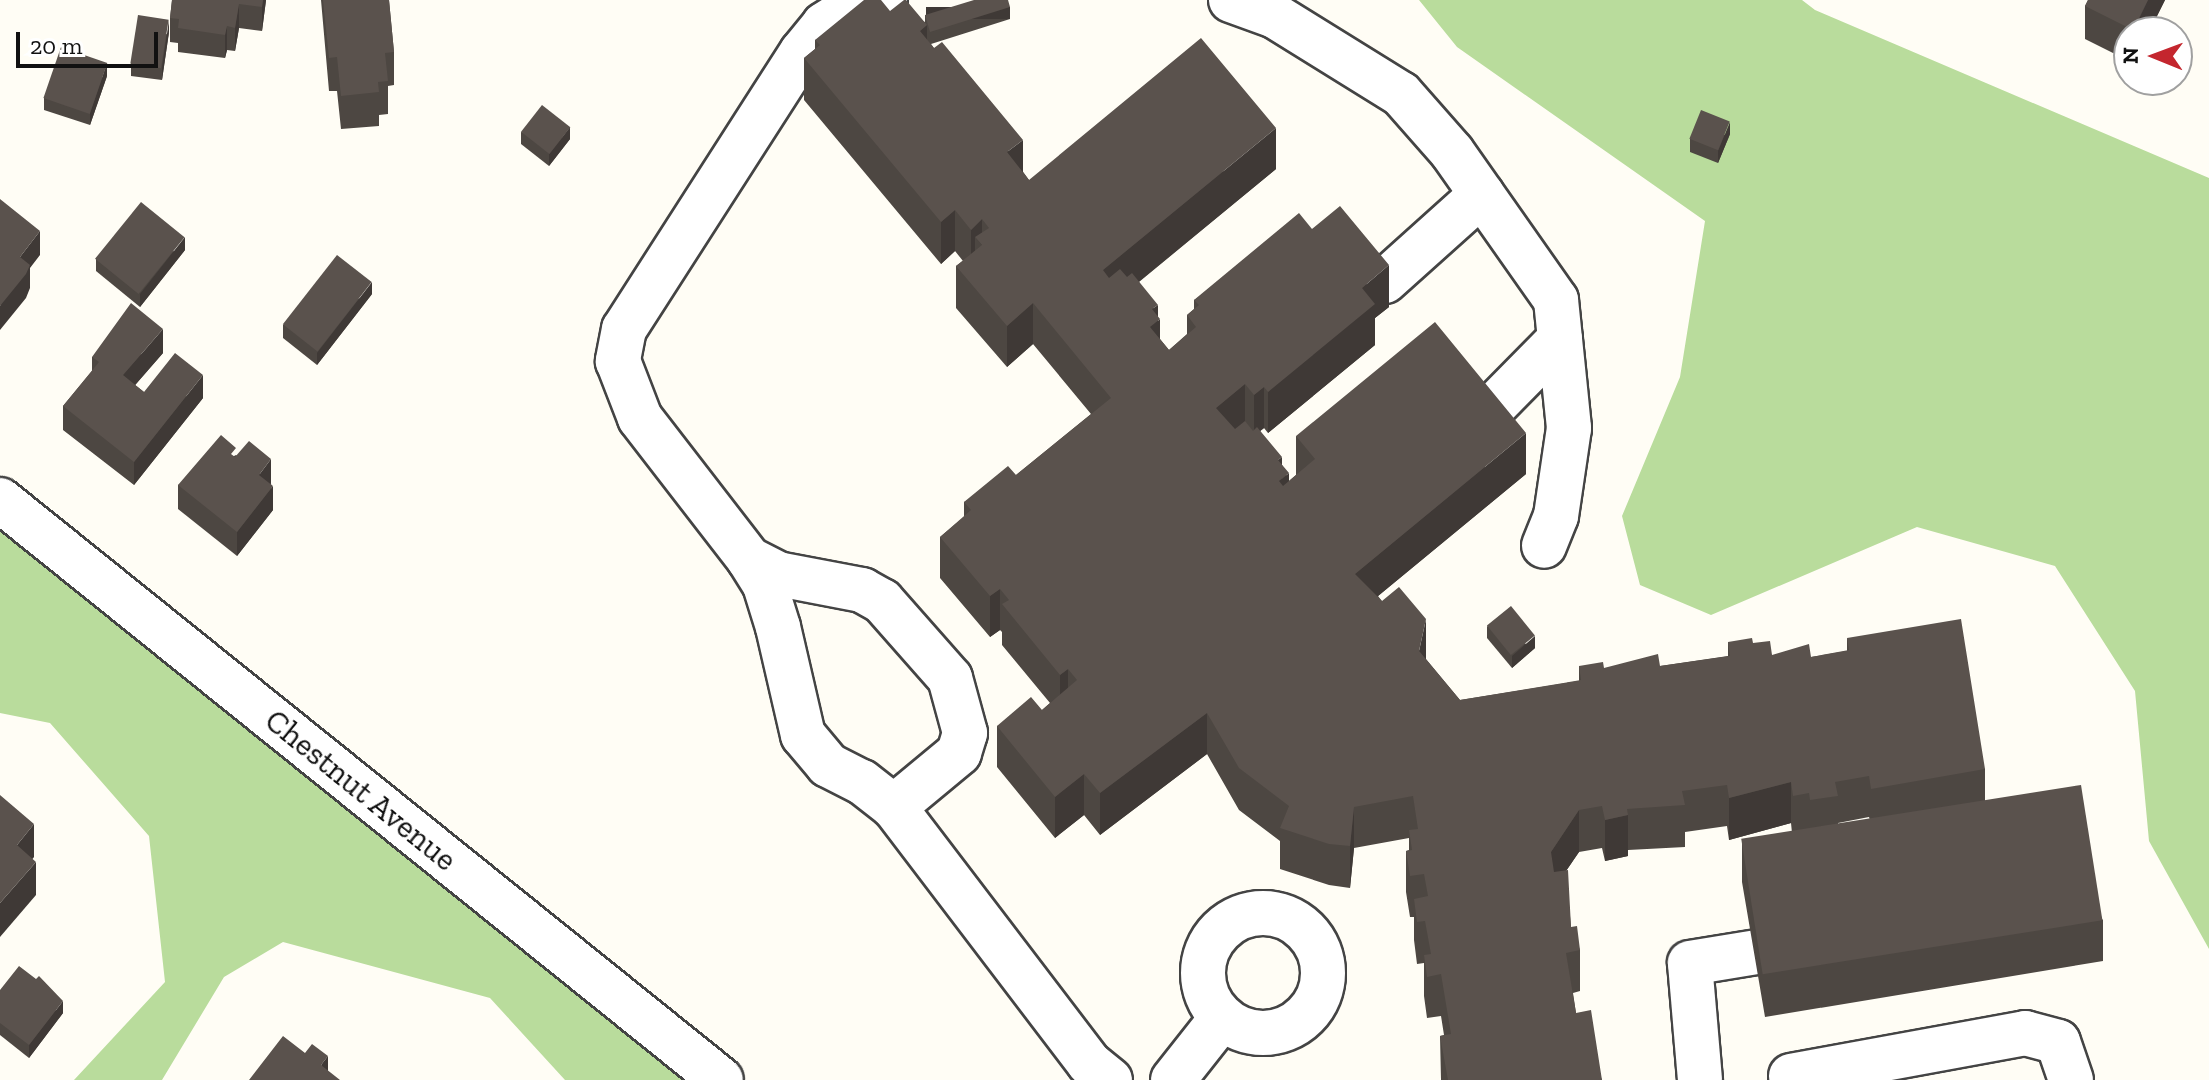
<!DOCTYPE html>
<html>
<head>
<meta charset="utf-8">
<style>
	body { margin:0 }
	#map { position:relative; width:2209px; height:1080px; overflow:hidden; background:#fffdf5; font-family:"Zilla Slab",serif }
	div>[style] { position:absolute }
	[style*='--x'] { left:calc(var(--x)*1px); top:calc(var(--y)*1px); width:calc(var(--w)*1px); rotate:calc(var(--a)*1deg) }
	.forest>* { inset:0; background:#b9dc9c }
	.roads { filter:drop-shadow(2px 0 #444) drop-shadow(-2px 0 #444) drop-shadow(0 2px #444) drop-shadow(0 -2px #444) }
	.minor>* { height:44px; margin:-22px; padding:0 22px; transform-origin:22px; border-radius:22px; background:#fff }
	.minor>.ring { margin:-22px; padding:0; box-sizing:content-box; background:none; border:44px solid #fff; border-radius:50% }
	.wall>* { inset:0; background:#4d4742 }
	.shaded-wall>* { inset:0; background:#3f3936; transform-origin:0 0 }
	.building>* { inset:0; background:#5a524d; transform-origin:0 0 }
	span { translate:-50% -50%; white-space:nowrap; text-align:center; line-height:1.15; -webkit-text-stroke:8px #fff; paint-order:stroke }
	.street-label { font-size:32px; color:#111 }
	.north { position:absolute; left:2113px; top:16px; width:80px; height:80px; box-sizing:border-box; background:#fff; border:2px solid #a0a0a0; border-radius:50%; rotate:271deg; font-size:22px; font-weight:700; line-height:32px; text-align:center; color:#111 }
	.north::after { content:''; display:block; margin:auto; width:28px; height:36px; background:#c4262e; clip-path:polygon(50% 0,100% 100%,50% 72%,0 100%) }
	.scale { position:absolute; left:16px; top:32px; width:142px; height:36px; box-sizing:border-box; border:4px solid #111; border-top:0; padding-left:10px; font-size:24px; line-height:28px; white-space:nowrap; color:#111; -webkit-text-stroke:6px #fff; paint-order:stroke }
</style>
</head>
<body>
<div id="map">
	<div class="forest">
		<div style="clip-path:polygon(1419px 0,1802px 0,1815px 10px,2209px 178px,2209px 949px,2149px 841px,2135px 691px,2055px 566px,1917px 527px,1711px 615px,1640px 585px,1622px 516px,1680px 377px,1705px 221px,1457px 47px)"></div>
		<div style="clip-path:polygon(0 529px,692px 1080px,565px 1080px,490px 998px,283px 942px,224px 977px,162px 1080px,74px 1080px,165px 982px,149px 836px,50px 723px,0 713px)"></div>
	</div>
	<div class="roads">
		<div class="minor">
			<div style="--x:885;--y:0;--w:41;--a:164.2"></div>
			<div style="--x:846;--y:11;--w:26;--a:148"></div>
			<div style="--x:824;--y:25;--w:35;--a:129"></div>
			<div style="--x:802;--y:52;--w:329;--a:122.7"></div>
			<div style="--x:624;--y:329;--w:33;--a:101"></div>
			<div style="--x:618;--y:361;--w:61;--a:68.9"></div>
			<div style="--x:640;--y:418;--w:178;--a:52.3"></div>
			<div style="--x:749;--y:559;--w:33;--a:27"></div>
			<div style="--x:778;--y:574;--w:86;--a:10.8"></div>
			<div style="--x:862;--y:590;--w:23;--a:29"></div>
			<div style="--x:882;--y:601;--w:103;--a:48.6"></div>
			<div style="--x:950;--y:678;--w:57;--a:74.7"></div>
			<div style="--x:965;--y:733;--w:21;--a:107"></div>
			<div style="--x:959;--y:753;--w:85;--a:140.3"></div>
			<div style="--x:1231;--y:0;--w:47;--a:20"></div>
			<div style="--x:1275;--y:16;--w:148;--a:31.8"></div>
			<div style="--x:1401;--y:94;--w:77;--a:48.7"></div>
			<div style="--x:1452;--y:152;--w:181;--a:54.9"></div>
			<div style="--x:1556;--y:300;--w:129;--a:84.2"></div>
			<div style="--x:1569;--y:428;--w:89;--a:98.4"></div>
			<div style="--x:1556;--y:516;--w:32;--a:112"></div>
			<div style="--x:1385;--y:281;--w:130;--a:-41.9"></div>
			<div style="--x:1494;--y:406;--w:94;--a:-45.4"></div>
			<div style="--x:0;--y:500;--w:925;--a:38.81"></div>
			<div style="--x:749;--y:559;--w:31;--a:58"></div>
			<div style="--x:765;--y:585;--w:44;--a:72.8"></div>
			<div style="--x:778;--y:627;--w:111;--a:77"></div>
			<div style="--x:803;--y:735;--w:39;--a:50"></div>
			<div style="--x:828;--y:765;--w:38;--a:27"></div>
			<div style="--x:862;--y:782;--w:41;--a:38"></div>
			<div style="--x:894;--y:807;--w:322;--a:52.7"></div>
			<div style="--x:1089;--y:1063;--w:27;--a:39"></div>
			<div class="ring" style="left:1203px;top:913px;width:76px;height:76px"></div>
			<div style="--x:1791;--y:1076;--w:238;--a:-10.4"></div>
			<div style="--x:2025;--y:1033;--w:34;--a:15"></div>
			<div style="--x:2058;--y:1042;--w:40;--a:71.1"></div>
			<div style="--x:1173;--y:1080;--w:79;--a:-51.7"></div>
			<div style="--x:1700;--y:1080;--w:117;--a:-94.9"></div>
			<div style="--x:1690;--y:963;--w:124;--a:-9.3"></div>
		</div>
	</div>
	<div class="wall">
		<div style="clip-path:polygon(172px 0,266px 0,262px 31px,239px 28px,235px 51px,227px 50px,225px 58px,178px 52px,178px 43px,170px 42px,170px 18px)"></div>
		<div style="clip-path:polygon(321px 0,389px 0,394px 52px,394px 85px,388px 86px,388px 114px,379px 115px,379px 126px,341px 129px,337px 91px,329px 91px)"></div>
		<div style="clip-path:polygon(2088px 0,2165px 0,2149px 32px,2129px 32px,2129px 61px,2085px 39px,2085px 6px)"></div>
		<div style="clip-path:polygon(evenodd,890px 11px,925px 22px,925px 15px,1010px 19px,931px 44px,1029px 180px,1276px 169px,1139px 282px,1158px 317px,1160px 339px,1169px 350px,1187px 334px,1187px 315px,1194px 309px,1194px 300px,1312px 229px,1389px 307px,1375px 318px,1375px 345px,1268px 433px,1264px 428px,1260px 431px,1282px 465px,1289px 481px,1296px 475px,1296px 436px,1526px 474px,1378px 596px,1426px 659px,1460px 700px,1579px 681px,1579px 666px,1604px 668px,1660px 666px,1728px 656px,1728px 642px,1753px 643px,1772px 655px,1811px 657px,1847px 651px,1847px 638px,1985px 769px,1985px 801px,2103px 920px,2103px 961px,1765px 1017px,1742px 882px,1742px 841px,1792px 833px,1791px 823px,1729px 840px,1727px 826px,1685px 832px,1685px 847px,1628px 850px,1628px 856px,1605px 861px,1602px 848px,1579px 852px,1566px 871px,1571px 927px,1580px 950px,1580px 991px,1573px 993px,1576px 1013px,1602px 1080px,1441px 1080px,1440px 1036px,1444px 1035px,1441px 1016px,1427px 1018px,1424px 996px,1424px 963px,1417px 964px,1414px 940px,1414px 917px,1410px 917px,1406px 892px,1406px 851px,1409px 850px,1409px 838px,1354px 848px,1350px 888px,1329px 885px,1280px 869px,1280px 841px,1239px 810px,1207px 754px,1100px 835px,1084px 815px,1055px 838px,997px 767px,997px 726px,1042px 710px,1050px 703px,1002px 645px,1002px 632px,1000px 630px,990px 637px,940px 578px,940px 537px,964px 517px,964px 502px,1016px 475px,1091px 414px,1033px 344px,1007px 367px,956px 308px,956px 266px,963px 261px,955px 251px,941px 264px,804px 100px,804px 58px,815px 49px,815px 40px,890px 11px,1869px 817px,1870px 820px,1838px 825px,1838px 823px,1869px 817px)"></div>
		<div style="clip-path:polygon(169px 32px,162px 80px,131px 76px,131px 63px)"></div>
		<div style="clip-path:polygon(107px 76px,90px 125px,44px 110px,44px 98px)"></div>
		<div style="clip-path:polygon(521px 132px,570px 139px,549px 166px,521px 144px)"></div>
		<div style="clip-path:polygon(1730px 134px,1718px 163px,1690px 152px,1690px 139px)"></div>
		<div style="clip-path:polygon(185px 250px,140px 307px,96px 271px,96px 259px)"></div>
		<div style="clip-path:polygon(372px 294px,317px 365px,283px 338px,283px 325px)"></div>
		<div style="clip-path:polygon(163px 353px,135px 385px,144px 392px,203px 398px,134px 485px,63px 430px,63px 406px,92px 371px,92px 357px)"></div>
		<div style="clip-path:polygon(236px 455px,271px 483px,273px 510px,237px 556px,178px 509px,178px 485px)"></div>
		<div style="clip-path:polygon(1487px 626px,1535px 648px,1512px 668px,1487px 638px)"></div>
		<div style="clip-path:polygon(0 990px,63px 1013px,29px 1058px,0 1035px)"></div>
	</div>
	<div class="shaded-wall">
		<div style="clip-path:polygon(263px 0,266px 0,262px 31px,262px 7px)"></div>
		<div style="clip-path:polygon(2148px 0,2165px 0,2149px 32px,2133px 32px)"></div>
		<div style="clip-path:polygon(239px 4px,239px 28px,235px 51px,235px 28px)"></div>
		<div style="left:1010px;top:7px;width:12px;height:84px;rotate:90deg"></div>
		<div style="clip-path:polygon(169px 20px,169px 32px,162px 80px,162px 68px)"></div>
		<div style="clip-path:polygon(927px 25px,927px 66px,920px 31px)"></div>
		<div style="clip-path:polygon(227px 26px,227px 50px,225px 58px,225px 35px)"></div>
		<div style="clip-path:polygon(107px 63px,107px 76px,90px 125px,90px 113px)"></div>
		<div style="clip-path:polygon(1730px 122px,1730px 134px,1718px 163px,1718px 151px)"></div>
		<div style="clip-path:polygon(570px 127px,570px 139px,549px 166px,549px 154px)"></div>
		<div style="clip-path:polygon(1276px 128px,1276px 169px,1103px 311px,1103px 270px)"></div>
		<div style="clip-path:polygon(1023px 140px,1023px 181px,1007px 152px)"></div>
		<div style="clip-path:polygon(955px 210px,955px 251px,941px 264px,941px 222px)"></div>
		<div style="clip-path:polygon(982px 219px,982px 245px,975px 237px,975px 267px,971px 271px,971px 230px)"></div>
		<div style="clip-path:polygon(40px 231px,40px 255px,30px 268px,30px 288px,26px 298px,0 330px,0 306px,20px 257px)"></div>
		<div style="clip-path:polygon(185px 237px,185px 250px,140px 307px,140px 294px)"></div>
		<div style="clip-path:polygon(1389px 265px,1389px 307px,1375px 318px,1375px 345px,1268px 433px,1268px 392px,1362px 288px)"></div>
		<div style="clip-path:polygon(372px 282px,372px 294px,317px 365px,317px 353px)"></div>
		<div style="clip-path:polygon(1033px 303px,1033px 344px,1007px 367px,1007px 326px)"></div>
		<div style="clip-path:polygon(1158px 305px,1158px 321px,1160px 319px,1160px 360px,1150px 327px,1152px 309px)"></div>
		<div style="clip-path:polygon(163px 329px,163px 353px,123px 399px,123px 375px)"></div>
		<div style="clip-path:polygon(203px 375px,203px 398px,134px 485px,134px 462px)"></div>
		<div style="clip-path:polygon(1245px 384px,1245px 425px,1216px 449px,1216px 408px)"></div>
		<div style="clip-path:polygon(1264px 387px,1264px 428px,1254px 436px,1254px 395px)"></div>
		<div style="clip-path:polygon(1526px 433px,1526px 474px,1355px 615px,1355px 574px)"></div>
		<div style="clip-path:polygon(1282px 457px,1282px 479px,1289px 473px,1289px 515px,1279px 522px,1278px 460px)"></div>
		<div style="clip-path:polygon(271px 459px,271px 483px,259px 498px,259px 475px)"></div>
		<div style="clip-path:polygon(273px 486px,273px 510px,237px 556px,237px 532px)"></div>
		<div style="clip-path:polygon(1000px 589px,1000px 630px,990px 637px,990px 596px)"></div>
		<div style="clip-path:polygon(1426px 619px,1426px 660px,1419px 651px)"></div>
		<div style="clip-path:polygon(1535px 636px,1535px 648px,1512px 668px,1512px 656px)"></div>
		<div style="clip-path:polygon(1068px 669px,1068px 710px,1060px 716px,1060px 675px)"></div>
		<div style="clip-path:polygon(1207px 713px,1207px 754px,1100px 835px,1100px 793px)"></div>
		<div style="clip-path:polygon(1084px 774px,1084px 815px,1055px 838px,1055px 797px)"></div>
		<div style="clip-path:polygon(1791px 782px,1791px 823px,1729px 840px,1729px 798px)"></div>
		<div style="clip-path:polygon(1354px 807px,1354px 848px,1350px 888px,1350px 846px)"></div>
		<div style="clip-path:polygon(1579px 810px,1579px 852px,1551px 893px,1551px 852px)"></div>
		<div style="clip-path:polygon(1628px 815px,1628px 856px,1605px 861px,1605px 820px)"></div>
		<div style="clip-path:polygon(34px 824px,34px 857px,17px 879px,17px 845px)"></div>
		<div style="clip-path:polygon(36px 862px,36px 895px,0 937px,0 903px)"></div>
		<div style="clip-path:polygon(63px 1001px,63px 1013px,29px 1058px,29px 1045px)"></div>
		<div style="clip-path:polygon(328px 1056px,328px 1080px,321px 1065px)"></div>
	</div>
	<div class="building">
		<div style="clip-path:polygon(172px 0,263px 0,262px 7px,239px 4px,235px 28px,227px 26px,225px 35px,178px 28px,179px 19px,170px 18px)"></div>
		<div style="clip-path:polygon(323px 0,389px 0,394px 52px,385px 53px,388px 81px,378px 82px,379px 92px,341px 96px,337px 57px,329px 58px)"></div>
		<div style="clip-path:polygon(864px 0,881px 0,890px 11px,904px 0,906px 0,927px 25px,920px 31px,934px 48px,942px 42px,1023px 140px,1007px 152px,1029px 180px,1201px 38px,1276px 128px,1103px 270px,1109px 278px,1120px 269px,1127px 277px,1132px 273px,1158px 305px,1152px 309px,1160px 319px,1150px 327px,1169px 350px,1196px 327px,1187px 315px,1199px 305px,1194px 300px,1299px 213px,1312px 229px,1340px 206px,1389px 265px,1362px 288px,1375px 304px,1268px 392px,1264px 387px,1254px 395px,1245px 384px,1216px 408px,1235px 429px,1245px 421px,1253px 431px,1257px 427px,1282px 457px,1278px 460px,1289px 473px,1279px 481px,1283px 486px,1315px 459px,1296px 436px,1435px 322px,1526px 433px,1355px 574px,1382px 601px,1399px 587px,1426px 619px,1419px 651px,1460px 700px,1581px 680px,1579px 666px,1603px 662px,1604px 668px,1658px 654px,1660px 666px,1730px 656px,1728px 642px,1752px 638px,1753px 643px,1770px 641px,1772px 655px,1809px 644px,1811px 657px,1849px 650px,1847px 638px,1961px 619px,1985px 769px,1871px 789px,1869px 776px,1835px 782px,1838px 796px,1810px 800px,1809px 793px,1793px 796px,1791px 782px,1729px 798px,1727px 785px,1682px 791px,1685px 805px,1627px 809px,1628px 815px,1605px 820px,1602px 806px,1579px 810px,1551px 852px,1554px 872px,1568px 870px,1571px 927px,1577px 926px,1580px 950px,1566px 953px,1576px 1013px,1591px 1010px,1602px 1080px,1448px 1080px,1440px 1036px,1451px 1034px,1441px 974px,1427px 977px,1424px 955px,1431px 954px,1425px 921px,1417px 922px,1414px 899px,1428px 896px,1424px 874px,1410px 876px,1406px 851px,1412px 850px,1409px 830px,1418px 829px,1413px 796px,1354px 807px,1350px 846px,1329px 844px,1280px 828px,1289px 806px,1239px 768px,1207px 713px,1100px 793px,1084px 774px,1055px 797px,997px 726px,1031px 697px,1042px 710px,1077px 680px,1068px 669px,1060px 675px,1002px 604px,1009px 600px,1000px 589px,990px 596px,940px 537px,971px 510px,964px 502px,1008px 466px,1016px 475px,1111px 398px,1033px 303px,1007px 326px,956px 266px,982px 245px,975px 237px,989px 228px,982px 219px,971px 230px,955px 210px,941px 222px,804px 58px,820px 45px,815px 40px)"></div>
		<div style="clip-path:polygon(974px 0,1008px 0,1010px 7px,930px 32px,925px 15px)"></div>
		<div style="clip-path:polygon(2088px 0,2148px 0,2133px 30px,2085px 6px)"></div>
		<div style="left:138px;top:15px;width:31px;height:49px;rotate:9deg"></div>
		<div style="left:61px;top:47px;width:49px;height:54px;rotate:19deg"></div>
		<div style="left:542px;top:105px;width:36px;height:34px;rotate:38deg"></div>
		<div style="left:1701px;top:110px;width:31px;height:31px;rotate:22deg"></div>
		<div style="clip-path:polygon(0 199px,40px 231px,20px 257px,30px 265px,26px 274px,0 306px)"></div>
		<div style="left:141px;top:202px;width:56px;height:73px;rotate:39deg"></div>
		<div style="left:337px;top:255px;width:44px;height:88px;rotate:38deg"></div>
		<div style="clip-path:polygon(131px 303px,163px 329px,123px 375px,144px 392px,175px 353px,203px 375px,134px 462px,63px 406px,99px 362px,92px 357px)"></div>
		<div style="clip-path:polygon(221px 435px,236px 448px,231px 454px,235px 457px,249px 441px,271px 459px,259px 475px,273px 486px,237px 532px,178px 485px)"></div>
		<div style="left:1511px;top:606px;width:38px;height:31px;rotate:51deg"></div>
		<div style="left:2081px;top:785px;width:137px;height:344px;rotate:81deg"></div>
		<div style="clip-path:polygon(0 795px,34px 824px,17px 845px,36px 862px,0 903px)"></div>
		<div style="clip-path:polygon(19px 966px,36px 979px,39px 976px,63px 1001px,29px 1045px,0 1023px,0 990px)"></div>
		<div style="clip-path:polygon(283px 1036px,305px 1053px,312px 1044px,328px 1056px,321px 1065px,340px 1080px,249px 1080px)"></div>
	</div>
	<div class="street-label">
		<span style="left:361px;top:790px;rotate:39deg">Chestnut Avenue</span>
	</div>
	<div class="north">N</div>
	<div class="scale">20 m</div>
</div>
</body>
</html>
